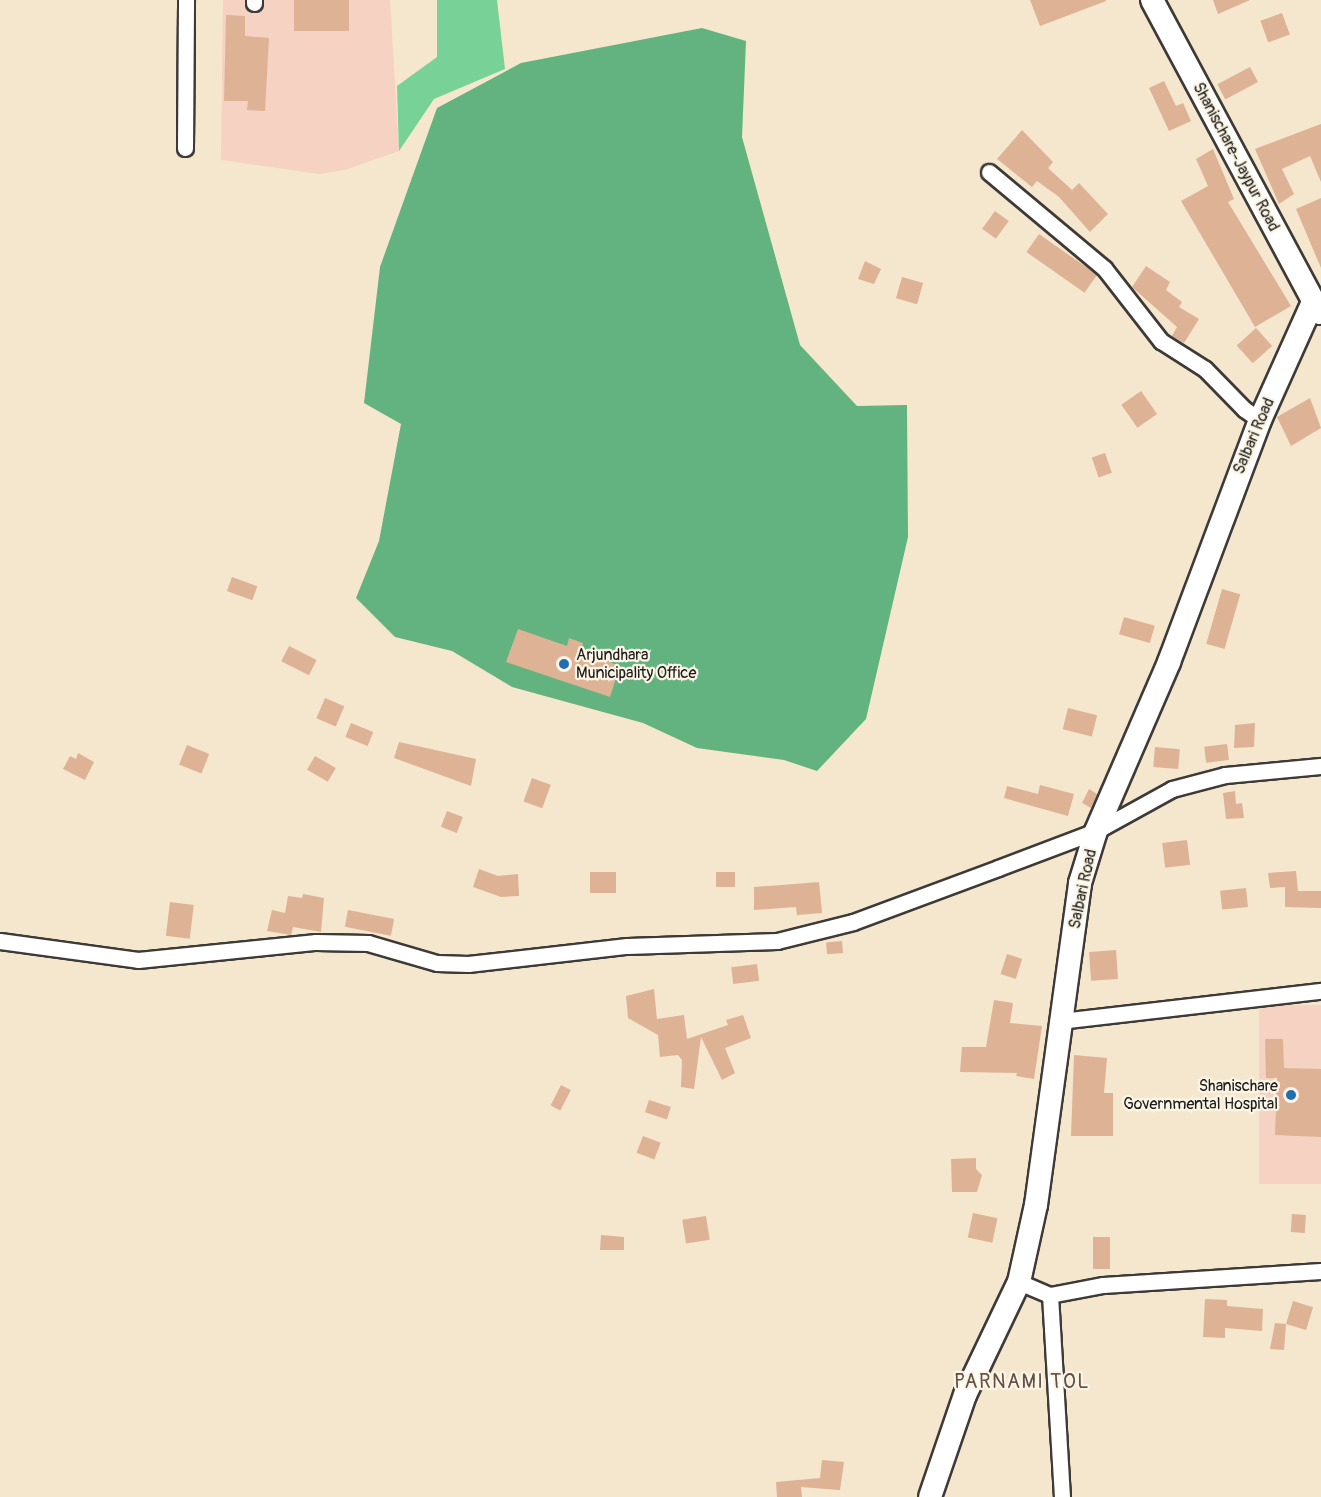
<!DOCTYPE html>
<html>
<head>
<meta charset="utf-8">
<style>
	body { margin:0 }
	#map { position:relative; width:1321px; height:1497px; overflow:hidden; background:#f5e7cd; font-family:Pangolin,sans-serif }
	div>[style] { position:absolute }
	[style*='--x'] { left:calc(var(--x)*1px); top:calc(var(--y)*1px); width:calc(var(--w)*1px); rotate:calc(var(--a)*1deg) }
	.built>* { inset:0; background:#f5d2c2; transform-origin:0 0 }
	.green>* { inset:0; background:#78d196 }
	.forest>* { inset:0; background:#62b37f }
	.building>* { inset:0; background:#deb295; transform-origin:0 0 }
	.roads { filter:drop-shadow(2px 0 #3d3a37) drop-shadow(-2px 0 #3d3a37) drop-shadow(0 2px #3d3a37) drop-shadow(0 -2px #3d3a37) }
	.street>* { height:15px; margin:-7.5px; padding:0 7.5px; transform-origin:7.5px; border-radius:7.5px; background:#fff }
	.secondary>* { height:22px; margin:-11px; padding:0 11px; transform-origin:11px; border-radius:11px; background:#fff }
	.dots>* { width:16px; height:16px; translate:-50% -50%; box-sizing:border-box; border:3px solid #fcf5e5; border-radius:50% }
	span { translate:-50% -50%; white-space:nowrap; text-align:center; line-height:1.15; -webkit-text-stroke:4.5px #fcf5e5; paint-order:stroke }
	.street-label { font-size:16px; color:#1c1c1c }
	.poi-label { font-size:16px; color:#1c1c1c }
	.left { translate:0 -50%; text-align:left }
	.right { translate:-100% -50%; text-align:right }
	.quarter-label { font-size:20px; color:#605046; letter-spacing:1.5px }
</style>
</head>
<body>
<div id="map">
	<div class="built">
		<div style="clip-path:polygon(223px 0,390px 0,399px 151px,345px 170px,319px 174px,221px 160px)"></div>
		<div style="left:1259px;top:1005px;width:62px;height:179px"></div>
	</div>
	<div class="green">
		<div style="clip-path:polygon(437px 0,497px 0,505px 69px,434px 99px,399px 151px,397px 86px,437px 57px)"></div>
	</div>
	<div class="forest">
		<div style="clip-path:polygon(702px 28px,746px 41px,742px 137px,800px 345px,857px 406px,907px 405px,908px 537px,866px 719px,817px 771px,784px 760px,697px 748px,643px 723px,512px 687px,452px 651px,395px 637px,356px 598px,379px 541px,401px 424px,364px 403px,380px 267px,437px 108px,521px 63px)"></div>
	</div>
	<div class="building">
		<div style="left:294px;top:0;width:55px;height:31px"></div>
		<div style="clip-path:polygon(1030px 0,1106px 0,1106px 1px,1040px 26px)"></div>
		<div style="clip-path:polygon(1213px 0,1250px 0,1218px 14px)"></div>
		<div style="left:1282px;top:13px;width:23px;height:23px;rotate:70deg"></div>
		<div style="clip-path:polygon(226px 15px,245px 16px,245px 36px,269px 38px,265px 111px,247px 110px,248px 101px,224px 101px)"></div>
		<div style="left:1250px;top:67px;width:17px;height:37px;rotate:62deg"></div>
		<div style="clip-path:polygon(1164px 81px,1176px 106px,1183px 103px,1191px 121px,1169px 131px,1149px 88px)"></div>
		<div style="clip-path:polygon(1321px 124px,1321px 182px,1310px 156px,1282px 169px,1294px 194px,1279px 204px,1255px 149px)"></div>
		<div style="clip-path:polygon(1022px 130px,1053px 162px,1048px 168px,1072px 190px,1079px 183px,1108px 214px,1090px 232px,1059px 197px,1037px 181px,1032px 187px,997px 159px)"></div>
		<div style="clip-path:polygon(1213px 149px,1234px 199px,1228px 202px,1291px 306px,1255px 327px,1181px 201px,1208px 186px,1196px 159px)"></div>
		<div style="clip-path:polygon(1321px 198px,1321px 268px,1296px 209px)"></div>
		<div style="left:995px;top:211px;width:17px;height:22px;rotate:36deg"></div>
		<div style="left:1039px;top:234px;width:71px;height:22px;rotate:35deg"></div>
		<div style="clip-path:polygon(865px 261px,881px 269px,874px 284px,858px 279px)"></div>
		<div style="clip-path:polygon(1146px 266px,1170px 282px,1166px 290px,1182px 302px,1179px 307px,1199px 319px,1184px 343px,1172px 336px,1177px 327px,1132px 287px)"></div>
		<div style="left:902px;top:277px;width:22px;height:22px;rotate:16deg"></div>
		<div style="left:1256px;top:328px;width:24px;height:26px;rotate:48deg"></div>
		<div style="left:1141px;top:391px;width:28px;height:24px;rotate:55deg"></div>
		<div style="clip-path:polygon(1310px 398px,1321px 428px,1291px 446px,1277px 417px)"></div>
		<div style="left:1105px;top:453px;width:21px;height:14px;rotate:71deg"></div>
		<div style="left:232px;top:577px;width:27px;height:15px;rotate:20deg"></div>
		<div style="left:1222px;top:589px;width:19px;height:57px;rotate:16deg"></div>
		<div style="left:1124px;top:617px;width:32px;height:18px;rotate:16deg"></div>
		<div style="clip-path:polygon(518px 629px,567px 646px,569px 638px,583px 643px,581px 651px,620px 666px,610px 697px,506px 662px)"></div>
		<div style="left:289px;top:646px;width:31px;height:17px;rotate:27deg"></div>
		<div style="left:325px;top:698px;width:21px;height:22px;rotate:23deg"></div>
		<div style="left:1068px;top:708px;width:30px;height:22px;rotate:14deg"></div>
		<div style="left:351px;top:723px;width:24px;height:15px;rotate:22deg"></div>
		<div style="clip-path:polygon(1255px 723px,1254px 747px,1234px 748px,1235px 725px)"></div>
		<div style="clip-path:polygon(399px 742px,476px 759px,471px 786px,394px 758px)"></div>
		<div style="left:1227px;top:744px;width:16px;height:23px;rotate:83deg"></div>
		<div style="left:187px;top:745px;width:24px;height:21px;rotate:22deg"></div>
		<div style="left:1155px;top:747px;width:25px;height:20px;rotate:5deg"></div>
		<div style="clip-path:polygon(78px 753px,94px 762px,85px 780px,63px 769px,70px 756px,76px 759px)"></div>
		<div style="left:315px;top:756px;width:24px;height:16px;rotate:30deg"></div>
		<div style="left:532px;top:778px;width:20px;height:25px;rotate:20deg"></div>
		<div style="clip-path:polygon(1040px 785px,1074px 794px,1068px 816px,1004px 798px,1007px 786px,1038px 794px)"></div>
		<div style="clip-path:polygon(1089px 789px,1097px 794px,1091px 808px,1082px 803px)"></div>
		<div style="clip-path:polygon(1235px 791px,1236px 804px,1242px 803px,1244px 818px,1226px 819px,1223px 793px)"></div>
		<div style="left:447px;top:811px;width:17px;height:17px;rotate:21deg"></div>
		<div style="left:1187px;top:840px;width:25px;height:25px;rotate:83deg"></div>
		<div style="clip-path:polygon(479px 869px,498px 876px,518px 874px,519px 896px,501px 897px,473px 887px)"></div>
		<div style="clip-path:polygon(1296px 871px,1298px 891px,1321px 891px,1321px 908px,1285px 907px,1285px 887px,1270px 888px,1268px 873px)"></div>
		<div style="left:590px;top:872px;width:26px;height:21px"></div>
		<div style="left:735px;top:872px;width:15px;height:19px;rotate:90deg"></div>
		<div style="clip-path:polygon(819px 882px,822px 913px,797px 915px,796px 907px,754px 910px,754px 887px)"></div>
		<div style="left:1246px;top:888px;width:19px;height:26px;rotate:84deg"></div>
		<div style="clip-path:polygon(303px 894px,324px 898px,321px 932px,293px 927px,291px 935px,267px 931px,272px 910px,285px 913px,288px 896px,302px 898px)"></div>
		<div style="left:170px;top:902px;width:24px;height:34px;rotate:7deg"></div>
		<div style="left:348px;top:910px;width:47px;height:17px;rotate:11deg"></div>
		<div style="left:842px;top:941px;width:12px;height:16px;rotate:85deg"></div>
		<div style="left:1116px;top:950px;width:29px;height:27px;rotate:86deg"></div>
		<div style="left:1007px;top:954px;width:16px;height:21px;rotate:18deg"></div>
		<div style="left:757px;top:964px;width:17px;height:26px;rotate:83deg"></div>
		<div style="clip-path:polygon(654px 989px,657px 1019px,684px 1015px,687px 1039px,728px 1025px,726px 1020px,743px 1015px,751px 1038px,725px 1048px,735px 1073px,722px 1080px,701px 1037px,694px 1089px,681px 1087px,682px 1060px,678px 1055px,660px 1057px,658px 1035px,628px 1018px,626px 996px)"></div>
		<div style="clip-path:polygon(994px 1000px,1013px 1003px,1010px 1023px,1042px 1026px,1034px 1079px,1016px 1076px,1017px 1073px,960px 1072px,962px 1047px,986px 1047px)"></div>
		<div style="clip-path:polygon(1265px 1039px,1283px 1039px,1284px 1068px,1321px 1069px,1321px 1137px,1275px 1135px,1277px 1078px,1266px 1078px)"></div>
		<div style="clip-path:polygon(1074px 1055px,1107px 1058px,1104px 1093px,1113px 1093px,1113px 1136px,1071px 1136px)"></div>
		<div style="left:561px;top:1085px;width:11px;height:23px;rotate:27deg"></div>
		<div style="left:649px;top:1100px;width:23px;height:13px;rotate:18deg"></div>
		<div style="left:643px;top:1136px;width:19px;height:18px;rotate:21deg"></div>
		<div style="clip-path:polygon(976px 1158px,976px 1169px,982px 1175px,977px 1192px,952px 1192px,951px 1159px)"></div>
		<div style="left:973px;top:1213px;width:25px;height:25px;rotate:12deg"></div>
		<div style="left:1292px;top:1214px;width:14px;height:18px;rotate:4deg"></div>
		<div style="left:706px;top:1216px;width:24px;height:24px;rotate:81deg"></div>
		<div style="clip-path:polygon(601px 1235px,624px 1237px,624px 1250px,600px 1250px)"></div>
		<div style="left:1093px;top:1237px;width:17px;height:32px"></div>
		<div style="clip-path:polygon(1205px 1299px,1227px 1300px,1227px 1306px,1263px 1309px,1262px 1331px,1225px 1328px,1225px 1338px,1203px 1337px)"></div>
		<div style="left:1293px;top:1301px;width:21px;height:24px;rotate:17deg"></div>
		<div style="clip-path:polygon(1275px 1323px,1286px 1324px,1284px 1350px,1270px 1349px)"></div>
		<div style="clip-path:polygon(822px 1460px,844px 1462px,840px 1490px,801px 1487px,802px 1497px,777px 1497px,776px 1482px,820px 1478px)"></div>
	</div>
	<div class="roads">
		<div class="street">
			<div style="--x:254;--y:0;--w:3;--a:90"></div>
			<div style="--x:185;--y:148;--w:148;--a:-89.6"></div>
			<div style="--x:989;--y:172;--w:150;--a:39.9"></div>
			<div style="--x:1104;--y:268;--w:93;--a:52"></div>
			<div style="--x:1161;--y:341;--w:52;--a:32.5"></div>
			<div style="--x:1205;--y:369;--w:56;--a:45.7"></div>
			<div style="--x:1244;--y:409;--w:19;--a:35"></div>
			<div style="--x:0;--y:941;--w:139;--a:7.8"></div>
			<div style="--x:138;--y:960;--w:179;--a:-5.8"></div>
			<div style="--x:316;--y:942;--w:52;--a:1.1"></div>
			<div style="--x:368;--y:943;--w:72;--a:16.2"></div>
			<div style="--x:437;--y:963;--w:31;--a:2"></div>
			<div style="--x:468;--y:964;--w:160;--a:-6.5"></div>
			<div style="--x:627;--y:946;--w:150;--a:-1.9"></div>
			<div style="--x:777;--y:941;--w:78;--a:-14"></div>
			<div style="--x:853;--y:922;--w:155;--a:-20.4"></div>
			<div style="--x:998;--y:868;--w:105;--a:-20.7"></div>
			<div style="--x:1096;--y:831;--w:87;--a:-28.9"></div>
			<div style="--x:1172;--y:789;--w:55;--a:-14.8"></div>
			<div style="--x:1225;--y:775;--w:96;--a:-5.4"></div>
			<div style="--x:1060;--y:1021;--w:263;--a:-6.6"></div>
			<div style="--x:1019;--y:1282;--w:34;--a:23"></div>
			<div style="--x:1050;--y:1295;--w:54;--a:-10.7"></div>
			<div style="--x:1103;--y:1285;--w:218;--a:-3.7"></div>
			<div style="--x:1050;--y:1295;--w:202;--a:86.6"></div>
		</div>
		<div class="secondary">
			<div style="--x:1152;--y:0;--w:355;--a:61.8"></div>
			<div style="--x:930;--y:1497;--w:108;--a:-71.1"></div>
			<div style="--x:965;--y:1395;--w:125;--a:-64.5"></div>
			<div style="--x:1019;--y:1282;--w:79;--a:-77.6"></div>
			<div style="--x:1036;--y:1205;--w:325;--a:-82.2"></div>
			<div style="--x:1080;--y:883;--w:54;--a:-72.9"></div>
			<div style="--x:1096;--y:831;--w:184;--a:-66.6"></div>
			<div style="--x:1169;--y:662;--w:259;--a:-69.4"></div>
			<div style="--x:1260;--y:420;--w:129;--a:-65.8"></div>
		</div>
	</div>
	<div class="dots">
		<div style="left:564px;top:664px;background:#1f6fb2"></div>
		<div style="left:1291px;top:1095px;background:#1f6fb2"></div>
	</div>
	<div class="street-label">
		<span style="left:1236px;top:157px;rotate:62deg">Shanischare-Jaypur Road</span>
		<span style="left:1254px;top:436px;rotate:-67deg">Salbari Road</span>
		<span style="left:1083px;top:889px;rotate:-78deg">Salbari Road</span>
	</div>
	<div class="poi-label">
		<span class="left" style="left:576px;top:664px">Arjundhara<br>Municipality Office</span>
		<span class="right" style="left:1278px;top:1095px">Shanischare<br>Governmental Hospital</span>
	</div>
	<div class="quarter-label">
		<span style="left:1022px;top:1381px">PARNAMI TOL</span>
	</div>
</div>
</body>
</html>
